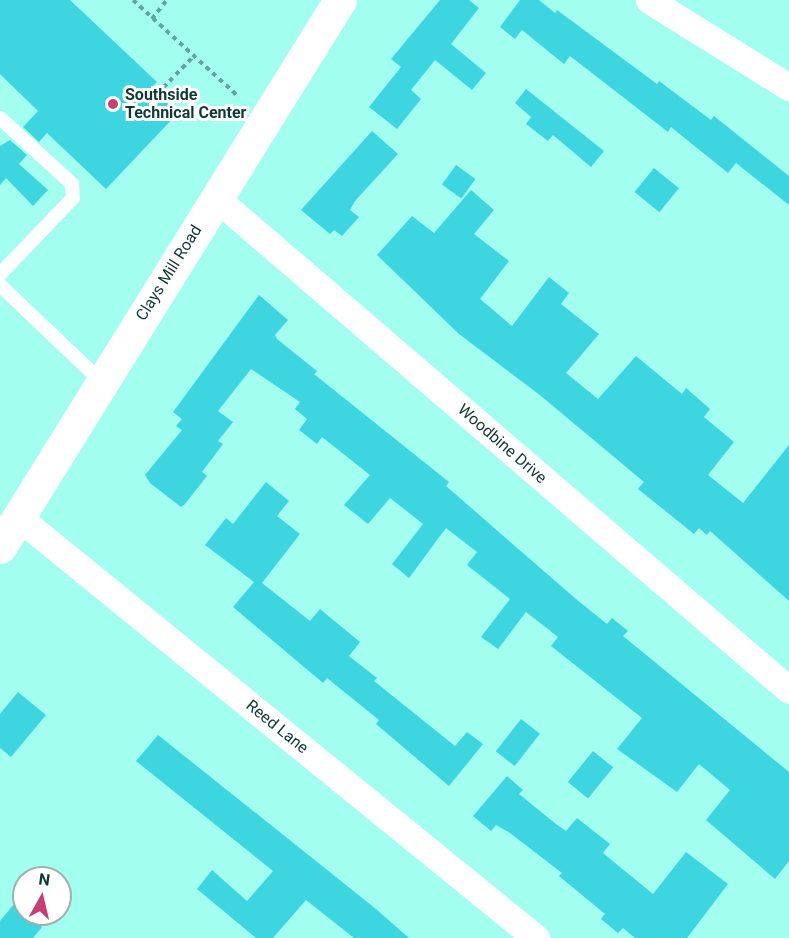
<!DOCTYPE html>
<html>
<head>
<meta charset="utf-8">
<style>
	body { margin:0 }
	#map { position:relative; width:789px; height:938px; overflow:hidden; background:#a2feee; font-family:Roboto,sans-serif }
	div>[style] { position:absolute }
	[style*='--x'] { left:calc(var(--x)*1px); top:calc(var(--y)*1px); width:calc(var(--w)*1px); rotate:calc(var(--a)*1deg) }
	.building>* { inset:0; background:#3dd6e0; transform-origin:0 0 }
	.path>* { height:4px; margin-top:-2px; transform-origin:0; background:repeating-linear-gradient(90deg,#61a69a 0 4.5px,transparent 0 9px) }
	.lane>* { height:14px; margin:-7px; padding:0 7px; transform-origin:7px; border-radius:7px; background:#fff }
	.street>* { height:27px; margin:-13.5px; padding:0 13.5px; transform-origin:13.5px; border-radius:13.5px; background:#fff }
	.secondary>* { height:33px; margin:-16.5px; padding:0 16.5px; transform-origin:16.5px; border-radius:16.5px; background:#fff }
	.dots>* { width:16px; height:16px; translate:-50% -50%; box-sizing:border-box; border:3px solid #fff; border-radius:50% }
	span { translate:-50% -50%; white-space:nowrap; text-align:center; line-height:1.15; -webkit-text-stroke:6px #fff; paint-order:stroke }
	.poi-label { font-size:16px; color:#113933; font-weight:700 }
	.left { translate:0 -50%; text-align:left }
	.street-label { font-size:16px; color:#113933 }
	.north { position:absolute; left:12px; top:866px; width:60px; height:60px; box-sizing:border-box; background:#fff; border:2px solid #a0b0ad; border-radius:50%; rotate:8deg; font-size:16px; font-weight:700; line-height:24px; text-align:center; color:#113933 }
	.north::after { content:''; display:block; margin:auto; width:21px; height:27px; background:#c93e72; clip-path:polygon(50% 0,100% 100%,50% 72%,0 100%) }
</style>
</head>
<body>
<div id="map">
	<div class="building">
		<div style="clip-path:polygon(0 0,70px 0,157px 82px,151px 88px,178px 113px,106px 189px,47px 133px,39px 142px,23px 127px,38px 111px,0 74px)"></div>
		<div style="clip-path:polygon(440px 0,469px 0,479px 8px,451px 44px,486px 73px,472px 90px,435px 60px,411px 90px,421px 99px,397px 129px,369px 107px,401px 67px,391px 59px)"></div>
		<div style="clip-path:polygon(520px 0,539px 0,555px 13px,557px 10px,657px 84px,659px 81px,711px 120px,714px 116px,789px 176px,789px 205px,736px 163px,728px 173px,671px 127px,668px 132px,570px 56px,564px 64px,522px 30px,515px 39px,500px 27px)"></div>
		<div style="clip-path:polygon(526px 89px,604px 151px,591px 167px,553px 135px,548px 141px,526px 124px,531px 117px,515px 103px)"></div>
		<div style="clip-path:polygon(372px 131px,398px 154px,355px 201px,350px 210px,359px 217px,342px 236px,334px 230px,330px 234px,301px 210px)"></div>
		<div style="clip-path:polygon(10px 140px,27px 155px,19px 164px,48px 190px,33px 206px,6px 178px,0 185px,0 146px)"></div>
		<div style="left:456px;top:165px;width:24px;height:24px;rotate:36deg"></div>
		<div style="left:654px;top:168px;width:32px;height:31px;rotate:39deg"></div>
		<div style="clip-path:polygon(471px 190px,494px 210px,474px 234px,509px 261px,480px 299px,512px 326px,549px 277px,569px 293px,561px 304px,599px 334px,566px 373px,598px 399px,636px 356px,682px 394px,686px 388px,710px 409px,704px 417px,734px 442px,708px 475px,743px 503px,789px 445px,789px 601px,710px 531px,707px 535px,699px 528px,694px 534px,638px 489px,644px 482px,541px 396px,459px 334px,377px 255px,412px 216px,434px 233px)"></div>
		<div style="clip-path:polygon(259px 295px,288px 320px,275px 335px,277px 339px,317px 371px,314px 374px,449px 482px,446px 486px,576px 599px,607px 624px,612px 618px,628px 631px,623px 636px,789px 772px,789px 861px,775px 879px,706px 820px,730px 790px,699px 764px,677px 792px,617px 749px,642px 718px,551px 646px,558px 637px,526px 612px,498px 649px,481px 637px,510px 599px,467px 565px,477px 552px,446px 528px,409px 578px,392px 564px,423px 524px,390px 498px,368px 524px,344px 505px,370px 475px,322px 437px,317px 444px,299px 430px,307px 419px,295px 409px,300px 402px,251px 369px,218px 411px,233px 422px,218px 441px,223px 444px,202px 472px,207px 476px,185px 504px,181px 507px,150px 483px,145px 475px,182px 430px,176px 426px,182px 419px,173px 412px)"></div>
		<div style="clip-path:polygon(266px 482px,289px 501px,277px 516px,300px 534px,262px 583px,310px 621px,320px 609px,360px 642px,349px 656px,377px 678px,374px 681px,455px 746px,467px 732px,483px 744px,449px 786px,376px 724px,379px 720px,327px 678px,323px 683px,233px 607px,254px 582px,205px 545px,226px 518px,233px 524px)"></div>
		<div style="clip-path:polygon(18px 692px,46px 715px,11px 757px,0 748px,0 714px)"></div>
		<div style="left:521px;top:719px;width:24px;height:41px;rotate:38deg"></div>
		<div style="clip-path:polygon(158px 735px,376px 909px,409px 938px,354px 938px,306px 900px,273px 938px,256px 938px,197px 889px,212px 870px,247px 901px,273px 871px,136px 761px)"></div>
		<div style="left:593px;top:751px;width:26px;height:40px;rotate:39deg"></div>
		<div style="clip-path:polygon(507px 776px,523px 790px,519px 794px,556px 824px,566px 831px,577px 818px,610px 844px,603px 853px,653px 894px,686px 852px,728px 884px,687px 938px,635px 938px,623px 928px,618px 933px,601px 919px,605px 914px,559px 876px,562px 873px,510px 833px,496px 825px,491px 831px,473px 816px)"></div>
		<div style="clip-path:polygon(14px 904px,42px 927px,33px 938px,0 938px,0 921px)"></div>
	</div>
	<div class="path">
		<div style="--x:133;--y:0;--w:144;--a:42.5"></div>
		<div style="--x:152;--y:19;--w:24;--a:-52"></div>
		<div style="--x:157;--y:94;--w:52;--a:-45.8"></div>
	</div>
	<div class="lane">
		<div style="--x:0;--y:118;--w:98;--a:42.5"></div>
		<div style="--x:72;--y:184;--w:14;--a:86"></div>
		<div style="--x:73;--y:198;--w:105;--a:133.8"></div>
		<div style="--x:0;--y:285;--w:141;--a:43.6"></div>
	</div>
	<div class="street">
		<div style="--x:649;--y:0;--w:165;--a:31.9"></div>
		<div style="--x:216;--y:198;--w:755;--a:40.65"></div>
		<div style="--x:18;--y:517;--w:668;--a:39.1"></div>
	</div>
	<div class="secondary">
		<div style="--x:0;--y:547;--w:644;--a:-58.14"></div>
	</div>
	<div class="dots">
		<div style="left:113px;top:104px;background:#c93e72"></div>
	</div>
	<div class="poi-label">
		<span class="left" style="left:125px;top:104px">Southside<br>Technical Center</span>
	</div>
	<div class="street-label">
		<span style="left:169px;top:273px;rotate:-58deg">Clays Mill Road</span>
		<span style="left:502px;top:444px;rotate:41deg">Woodbine Drive</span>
		<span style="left:277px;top:727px;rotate:39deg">Reed Lane</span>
	</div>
	<div class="north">N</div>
</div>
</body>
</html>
